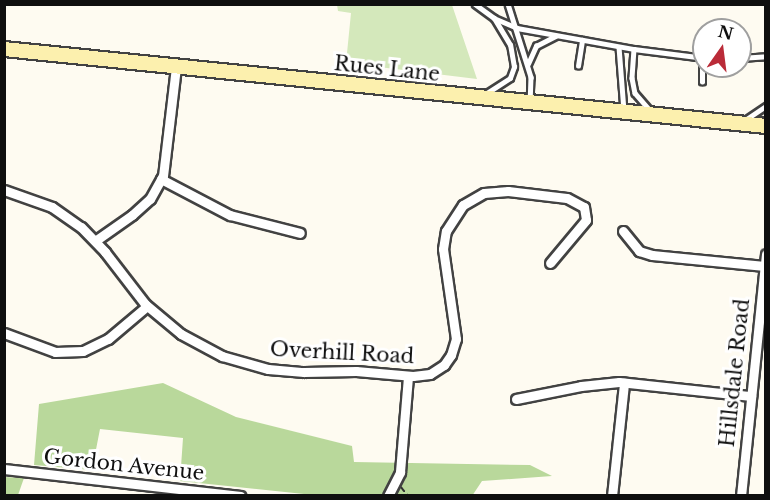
<!DOCTYPE html>
<html>
<head>
<meta charset="utf-8">
<style>
	body { margin:0 }
	#map { position:relative; width:770px; height:500px; overflow:hidden; background:#fefbf1; font-family:"Libre Baskerville",serif }
	div>[style] { position:absolute }
	[style*='--x'] { left:calc(var(--x)*1px); top:calc(var(--y)*1px); width:calc(var(--w)*1px); rotate:calc(var(--a)*1deg) }
	.green>* { inset:0; background:#d4e8bb }
	.forest>* { inset:0; background:#b9d89b }
	.path>* { height:1.5px; margin-top:-0.75px; transform-origin:0; background:repeating-linear-gradient(90deg,#313131 0 6px,transparent 0 9px) }
	.roads { filter:drop-shadow(2px 0 #424242) drop-shadow(-2px 0 #424242) drop-shadow(0 2px #424242) drop-shadow(0 -2px #424242) }
	.service>* { height:4.5px; margin:-2.25px; padding:0 2.25px; transform-origin:2.25px; border-radius:2.25px; background:#fff }
	.minor>* { height:9px; margin:-4.5px; padding:0 4.5px; transform-origin:4.5px; border-radius:4.5px; background:#fff }
	.secondary>* { height:14px; margin:-7px; padding:0 7px; transform-origin:7px; border-radius:7px; background:#fcf0ae }
	span { translate:-50% -50%; white-space:nowrap; text-align:center; line-height:1.15; -webkit-text-stroke:6px #fff; paint-order:stroke }
	.street-label { font-size:20px; color:#0f0f0f }
	.frame { position:absolute; inset:0; border:6px solid #0f0f0f; pointer-events:none }
	.north { position:absolute; left:692px; top:18px; width:60px; height:60px; box-sizing:border-box; background:#fff; border:2px solid #9f9f9f; border-radius:50%; rotate:14deg; font-size:16px; font-weight:700; line-height:24px; text-align:center; color:#0f0f0f }
	.north::after { content:''; display:block; margin:auto; width:21px; height:27px; background:#ba2b38; clip-path:polygon(50% 0,100% 100%,50% 72%,0 100%) }
</style>
</head>
<body>
<div id="map">
	<div class="green">
		<div style="clip-path:polygon(337px 5px,452px 5px,477px 79px,346px 63px,351px 13px,338px 11px)"></div>
	</div>
	<div class="forest">
		<div style="clip-path:polygon(163px 383px,236px 417px,352px 446px,354px 462px,530px 465px,552px 476px,482px 481px,472px 496px,323px 496px,180px 481px,183px 438px,100px 429px,92px 470px,34px 465px,39px 404px)"></div>
		<div style="clip-path:polygon(4px 477px,24px 478px,18px 495px,5px 495px)"></div>
	</div>
	<div class="path">
		<div style="--x:401;--y:487;--w:11;--a:52"></div>
	</div>
	<div class="roads">
		<div class="service">
			<div style="--x:475;--y:4;--w:24;--a:36"></div>
			<div style="--x:494;--y:18;--w:25;--a:23"></div>
			<div style="--x:517;--y:28;--w:119;--a:10.2"></div>
			<div style="--x:634;--y:49;--w:71;--a:7.3"></div>
			<div style="--x:508;--y:4;--w:77;--a:72.5"></div>
			<div style="--x:531;--y:77;--w:23;--a:92"></div>
			<div style="--x:619;--y:47;--w:63;--a:85.5"></div>
			<div style="--x:634;--y:49;--w:29;--a:94"></div>
			<div style="--x:632;--y:78;--w:15;--a:79"></div>
			<div style="--x:635;--y:93;--w:23;--a:49"></div>
			<div style="--x:740;--y:58;--w:26;--a:-4"></div>
			<div style="--x:528;--y:64;--w:20;--a:-66"></div>
			<div style="--x:536;--y:46;--w:22;--a:-27"></div>
			<div style="--x:578;--y:66;--w:26;--a:-81"></div>
			<div style="--x:702;--y:82;--w:24;--a:-90"></div>
			<div style="--x:487;--y:93;--w:27;--a:-33"></div>
			<div style="--x:510;--y:78;--w:12;--a:-70"></div>
			<div style="--x:514;--y:67;--w:22;--a:-100"></div>
			<div style="--x:510;--y:45;--w:31;--a:-121"></div>
			<div style="--x:745;--y:120;--w:25;--a:-34"></div>
		</div>
		<div class="minor">
			<div style="--x:161;--y:179;--w:78;--a:27.6"></div>
			<div style="--x:230;--y:215;--w:72;--a:14.4"></div>
			<div style="--x:4;--y:190;--w:51;--a:19.5"></div>
			<div style="--x:52;--y:207;--w:35;--a:35"></div>
			<div style="--x:81;--y:227;--w:35;--a:46"></div>
			<div style="--x:105;--y:252;--w:66;--a:52.4"></div>
			<div style="--x:145;--y:304;--w:47;--a:39.8"></div>
			<div style="--x:181;--y:334;--w:47;--a:28.2"></div>
			<div style="--x:222;--y:356;--w:48;--a:15.8"></div>
			<div style="--x:268;--y:369;--w:36;--a:5"></div>
			<div style="--x:304;--y:372;--w:52;--a:-1.1"></div>
			<div style="--x:356;--y:371;--w:57;--a:5"></div>
			<div style="--x:413;--y:376;--w:17;--a:-7"></div>
			<div style="--x:430;--y:374;--w:17;--a:-33"></div>
			<div style="--x:444;--y:365;--w:12;--a:-55"></div>
			<div style="--x:451;--y:355;--w:17;--a:-73"></div>
			<div style="--x:456;--y:339;--w:91;--a:-98.2"></div>
			<div style="--x:443;--y:249;--w:18;--a:-81"></div>
			<div style="--x:446;--y:231;--w:31;--a:-57"></div>
			<div style="--x:463;--y:205;--w:24;--a:-30"></div>
			<div style="--x:484;--y:193;--w:24;--a:-5"></div>
			<div style="--x:508;--y:191;--w:59;--a:6.8"></div>
			<div style="--x:567;--y:198;--w:19;--a:28"></div>
			<div style="--x:584;--y:207;--w:13;--a:81"></div>
			<div style="--x:586;--y:220;--w:56;--a:129.9"></div>
			<div style="--x:623;--y:231;--w:26;--a:51"></div>
			<div style="--x:639;--y:251;--w:14;--a:17"></div>
			<div style="--x:652;--y:255;--w:113;--a:5.6"></div>
			<div style="--x:95;--y:241;--w:45;--a:-35.1"></div>
			<div style="--x:132;--y:215;--w:24;--a:-42"></div>
			<div style="--x:150;--y:199;--w:26;--a:-61"></div>
			<div style="--x:163;--y:176;--w:110;--a:-83.2"></div>
			<div style="--x:4;--y:333;--w:54;--a:20.4"></div>
			<div style="--x:55;--y:352;--w:28;--a:-2"></div>
			<div style="--x:83;--y:351;--w:28;--a:-26"></div>
			<div style="--x:108;--y:339;--w:51;--a:-40.2"></div>
			<div style="--x:516;--y:399;--w:66;--a:-11.3"></div>
			<div style="--x:581;--y:386;--w:38;--a:-6"></div>
			<div style="--x:619;--y:382;--w:133;--a:6.1"></div>
			<div style="--x:4;--y:469;--w:238;--a:6.5"></div>
			<div style="--x:388;--y:496;--w:27;--a:-63"></div>
			<div style="--x:400;--y:472;--w:96;--a:-85.2"></div>
			<div style="--x:612;--y:496;--w:114;--a:-83.9"></div>
			<div style="--x:741;--y:496;--w:243;--a:-84.1"></div>
		</div>
		<div class="secondary">
			<div style="--x:4;--y:49;--w:766;--a:5.77"></div>
		</div>
	</div>
	<div class="street-label">
		<span style="left:387px;top:69px;rotate:6deg">Rues Lane</span>
		<span style="left:342px;top:353px;rotate:3deg">Overhill Road</span>
		<span style="left:735px;top:373px;rotate:-84deg">Hillsdale Road</span>
		<span style="left:124px;top:465px;rotate:6deg">Gordon Avenue</span>
	</div>
	<div class="frame"></div>
	<div class="north">N</div>
</div>
</body>
</html>
